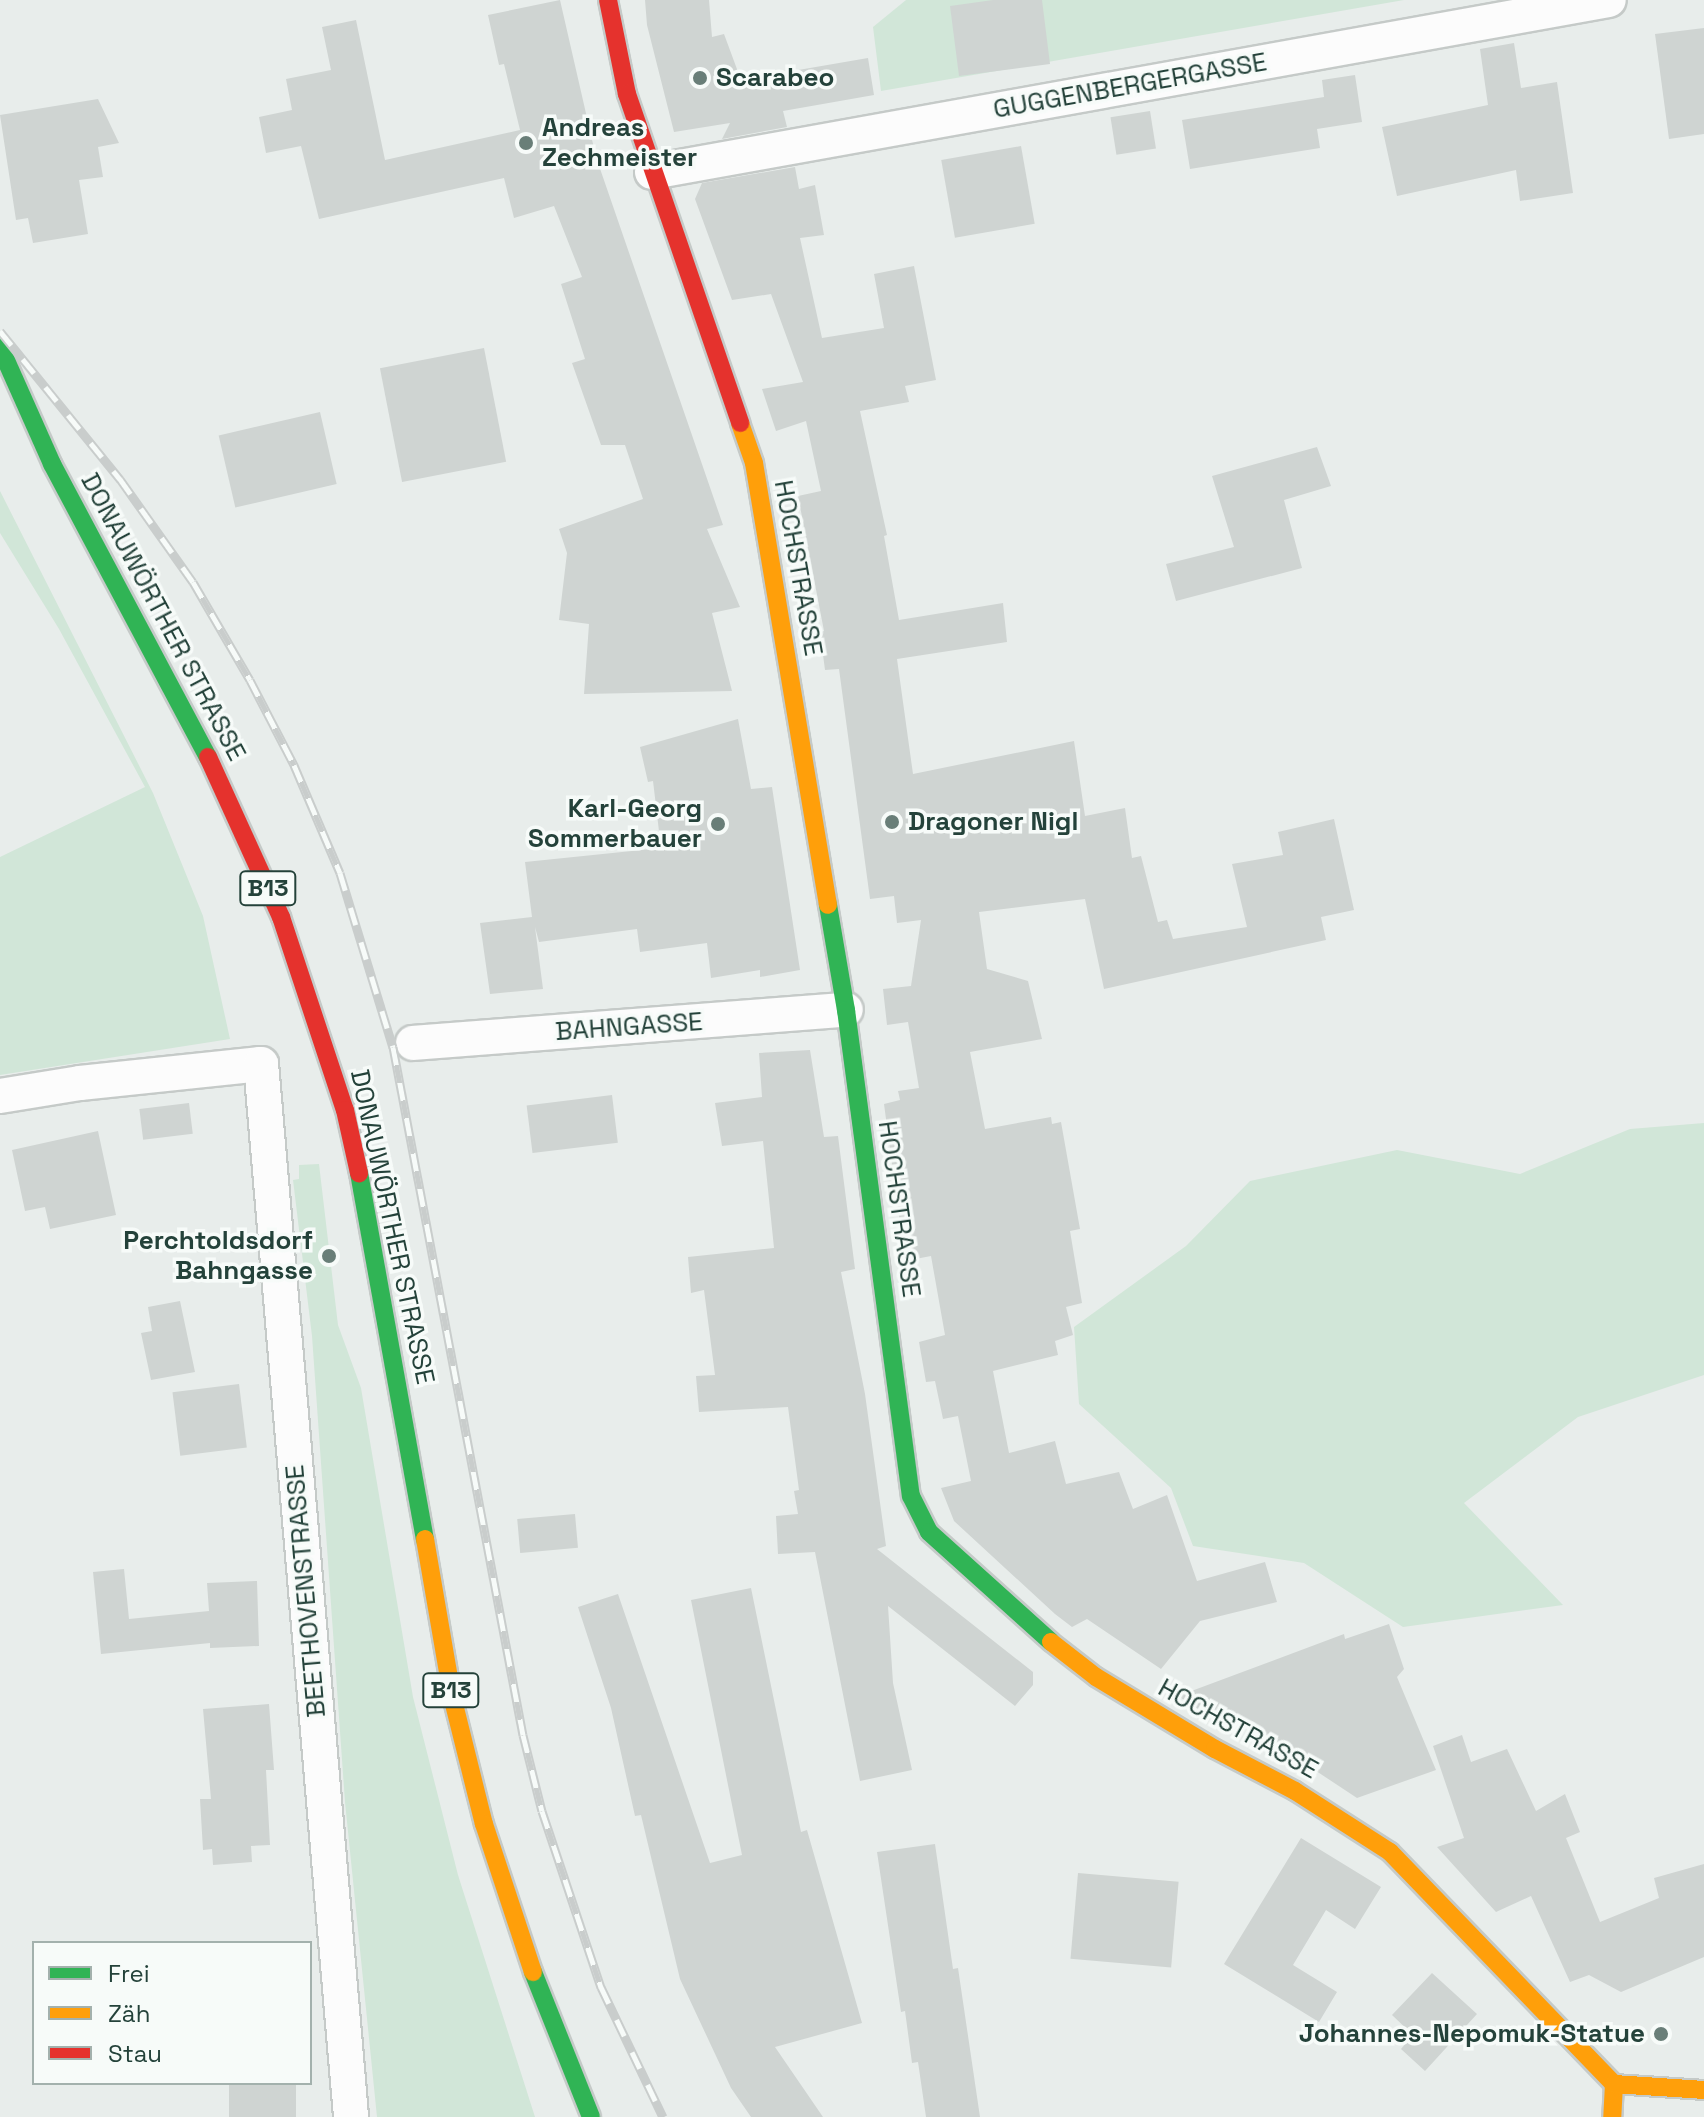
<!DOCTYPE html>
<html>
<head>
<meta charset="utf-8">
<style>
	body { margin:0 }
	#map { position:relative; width:1704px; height:2117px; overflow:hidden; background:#e8edeb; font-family:"Space Grotesk",sans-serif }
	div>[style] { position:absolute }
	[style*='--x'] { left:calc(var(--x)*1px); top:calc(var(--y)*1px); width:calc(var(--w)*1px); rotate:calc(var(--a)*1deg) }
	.green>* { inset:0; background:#d1e6d8 }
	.building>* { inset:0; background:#cfd4d2; transform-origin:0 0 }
	.roads { filter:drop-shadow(2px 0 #c5cac8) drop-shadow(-2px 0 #c5cac8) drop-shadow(0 2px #c5cac8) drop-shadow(0 -2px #c5cac8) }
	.street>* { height:34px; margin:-17px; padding:0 17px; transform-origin:17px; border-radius:17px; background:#fcfcfc }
	.fast>* { height:18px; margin:-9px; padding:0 9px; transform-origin:9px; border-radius:9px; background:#30b455 }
	.slow>* { height:18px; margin:-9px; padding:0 9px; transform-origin:9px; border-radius:9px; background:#ff9f0a }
	.jam>* { height:18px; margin:-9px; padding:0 9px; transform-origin:9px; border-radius:9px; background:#e5322d }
	.rail>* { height:9px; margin-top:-4.5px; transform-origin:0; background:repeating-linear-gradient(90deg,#f7fbf9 0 18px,#c9cdcc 0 36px); box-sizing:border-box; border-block:2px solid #c9cdcc }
	.dots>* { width:22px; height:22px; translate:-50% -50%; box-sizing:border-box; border:4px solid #f7fbf9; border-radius:50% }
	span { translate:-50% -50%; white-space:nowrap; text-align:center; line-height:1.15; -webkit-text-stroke:7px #f7fbf9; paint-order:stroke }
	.shield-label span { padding:2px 6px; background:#f7fbf9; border:2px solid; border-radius:6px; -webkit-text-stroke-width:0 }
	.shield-label { font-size:24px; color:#24423a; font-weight:700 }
	.poi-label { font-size:26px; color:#24423a; font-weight:700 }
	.left { translate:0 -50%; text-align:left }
	.right { translate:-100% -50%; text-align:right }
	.street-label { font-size:26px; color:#24423a }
	.legend { position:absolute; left:32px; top:1941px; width:280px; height:144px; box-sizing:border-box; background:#f7fbf9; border:2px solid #a3b1ad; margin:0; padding:10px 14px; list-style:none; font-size:24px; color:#24423a }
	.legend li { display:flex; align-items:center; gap:16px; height:40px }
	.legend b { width:40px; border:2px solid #a3b1ad }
</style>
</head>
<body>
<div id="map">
	<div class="green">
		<div style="clip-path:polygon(906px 0,1404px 0,881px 91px,873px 27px)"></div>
		<div style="clip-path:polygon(0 491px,153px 793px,203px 916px,230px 1039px,0 1075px,0 857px,145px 787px,59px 629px,0 533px)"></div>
		<div style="clip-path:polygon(1704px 1123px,1704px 1375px,1578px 1417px,1464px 1503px,1563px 1605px,1403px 1627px,1304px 1563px,1193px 1546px,1171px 1488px,1079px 1404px,1074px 1327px,1186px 1246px,1250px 1181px,1397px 1150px,1520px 1174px,1630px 1129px)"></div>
		<div style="clip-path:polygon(319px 1164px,338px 1325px,361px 1388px,413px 1697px,458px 1875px,535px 2117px,377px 2117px,345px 1802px,312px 1336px,293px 1180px,299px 1179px,299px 1165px)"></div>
	</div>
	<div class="building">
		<div style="clip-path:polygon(560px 0,596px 157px,723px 525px,707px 529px,740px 607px,712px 613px,732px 691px,584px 694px,589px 624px,559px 620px,567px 553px,559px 529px,643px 499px,625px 445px,601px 445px,572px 363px,585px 359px,561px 284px,582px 277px,554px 206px,514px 218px,504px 178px,319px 219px,301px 146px,266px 153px,259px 117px,292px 110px,286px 79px,331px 70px,322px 27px,356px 20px,385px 160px,520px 130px,504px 64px,499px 65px,488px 15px)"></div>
		<div style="clip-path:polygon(645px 0,709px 0,712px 37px,724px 34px,741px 80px,868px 58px,874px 95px,783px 111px,787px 127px,722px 139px,730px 123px,674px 132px,647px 25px)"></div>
		<div style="clip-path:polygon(993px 0,1042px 0,1050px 64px,959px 76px,950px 6px)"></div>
		<div style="clip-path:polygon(1704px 28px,1704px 134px,1669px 139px,1655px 34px)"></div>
		<div style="clip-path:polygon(1514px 43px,1521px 88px,1557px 82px,1573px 193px,1520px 201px,1516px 170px,1397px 196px,1382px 127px,1488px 105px,1480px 49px)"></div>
		<div style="clip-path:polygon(1355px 75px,1362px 122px,1317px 129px,1320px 148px,1190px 169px,1182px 120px,1324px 97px,1322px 80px)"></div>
		<div style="clip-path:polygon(98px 99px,119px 143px,98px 147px,103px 177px,79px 180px,88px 234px,33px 243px,28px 218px,16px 220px,0 115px)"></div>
		<div style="left:1150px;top:111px;width:38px;height:40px;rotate:81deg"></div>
		<div style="left:1021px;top:146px;width:79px;height:81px;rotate:80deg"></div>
		<div style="clip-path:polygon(795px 167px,799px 189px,815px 185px,824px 235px,800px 238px,822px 338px,884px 328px,874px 274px,914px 266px,936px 380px,905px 386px,909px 402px,860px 411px,887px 535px,884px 536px,899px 620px,1003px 603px,1007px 642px,897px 659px,913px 774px,1074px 741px,1085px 816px,1125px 808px,1132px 858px,1141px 856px,1158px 922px,1167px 920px,1173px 939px,1247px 927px,1232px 864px,1283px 855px,1278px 832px,1334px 819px,1354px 910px,1321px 917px,1326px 940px,1104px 989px,1085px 899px,979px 912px,987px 969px,1028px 981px,1042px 1039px,970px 1052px,985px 1129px,1051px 1117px,1052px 1124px,1061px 1122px,1080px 1229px,1070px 1231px,1082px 1303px,1066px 1307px,1073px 1335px,1055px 1341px,1058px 1355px,993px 1371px,1009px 1453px,1055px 1441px,1066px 1484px,1119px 1472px,1133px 1509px,1167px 1495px,1197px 1581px,1265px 1562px,1277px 1602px,1200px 1621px,1161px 1669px,1087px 1619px,1072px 1627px,1055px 1614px,954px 1521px,941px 1488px,971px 1481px,958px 1416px,943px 1419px,935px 1381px,926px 1382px,919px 1342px,945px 1335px,931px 1256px,905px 1261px,884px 1104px,900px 1100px,898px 1091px,919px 1088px,908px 1022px,887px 1025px,883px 989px,911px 986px,921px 920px,897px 923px,894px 896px,870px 899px,839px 669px,825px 670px,820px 632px,824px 631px,798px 496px,821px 491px,806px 421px,776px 431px,762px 389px,803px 382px,771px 294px,732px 300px,695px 199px,702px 183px)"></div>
		<div style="left:484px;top:348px;width:116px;height:106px;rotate:79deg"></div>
		<div style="left:320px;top:412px;width:74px;height:104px;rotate:77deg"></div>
		<div style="clip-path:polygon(1317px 447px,1331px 486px,1284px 500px,1302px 568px,1176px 601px,1166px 564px,1234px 547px,1212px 476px)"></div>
		<div style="clip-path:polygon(738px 719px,751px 789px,772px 787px,800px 970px,760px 977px,760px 970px,711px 978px,707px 943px,640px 952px,637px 929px,539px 942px,535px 927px,543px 989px,490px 994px,480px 923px,532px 917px,525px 862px,661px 848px,653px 781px,648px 782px,640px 747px)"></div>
		<div style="clip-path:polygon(810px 1050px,824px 1137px,838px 1136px,855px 1269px,841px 1272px,865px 1394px,886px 1546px,877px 1549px,1033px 1672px,1033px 1685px,1015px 1706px,888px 1606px,893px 1683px,912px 1770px,860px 1781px,815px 1552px,778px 1554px,776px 1516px,798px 1514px,794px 1491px,799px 1490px,788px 1407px,699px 1412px,696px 1376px,715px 1375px,704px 1290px,691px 1293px,688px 1257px,774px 1248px,763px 1141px,722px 1146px,715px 1103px,762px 1097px,759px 1053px)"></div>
		<div style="left:612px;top:1095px;width:48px;height:86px;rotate:83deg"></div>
		<div style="left:189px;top:1103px;width:31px;height:50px;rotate:83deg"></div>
		<div style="clip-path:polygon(98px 1131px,116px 1215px,50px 1229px,45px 1207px,25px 1211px,12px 1150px)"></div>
		<div style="clip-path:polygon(180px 1301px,195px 1372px,151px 1380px,141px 1333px,152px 1331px,148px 1307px)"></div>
		<div style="left:239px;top:1384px;width:64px;height:67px;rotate:83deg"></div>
		<div style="left:575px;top:1514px;width:34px;height:58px;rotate:85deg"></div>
		<div style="clip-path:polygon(124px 1569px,129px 1619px,209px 1611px,207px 1583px,257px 1581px,259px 1646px,210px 1648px,210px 1643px,101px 1654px,93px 1572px)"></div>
		<div style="clip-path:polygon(751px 1588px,801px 1832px,807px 1830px,862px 2023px,775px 2047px,823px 2117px,751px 2117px,731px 2088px,680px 1979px,641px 1815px,635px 1816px,611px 1708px,578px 1607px,618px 1594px,710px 1863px,742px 1855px,691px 1600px)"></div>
		<div style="clip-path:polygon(1389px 1624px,1404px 1669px,1397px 1677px,1436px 1770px,1357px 1798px,1230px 1714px,1214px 1719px,1178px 1696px,1344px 1634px,1345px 1639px)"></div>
		<div style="clip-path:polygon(269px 1704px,274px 1770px,266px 1770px,270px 1845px,251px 1846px,252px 1862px,213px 1865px,212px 1849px,203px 1850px,200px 1799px,211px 1799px,203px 1709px)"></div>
		<div style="clip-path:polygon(1462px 1735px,1471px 1762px,1507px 1749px,1536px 1811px,1565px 1794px,1580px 1832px,1566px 1838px,1600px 1922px,1659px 1898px,1654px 1878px,1704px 1864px,1704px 1957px,1621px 1992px,1589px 1975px,1570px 1982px,1531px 1896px,1496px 1912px,1437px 1847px,1464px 1838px,1433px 1746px)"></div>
		<div style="clip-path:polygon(1301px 1838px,1381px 1887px,1355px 1929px,1326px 1910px,1293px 1965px,1337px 1992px,1319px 2022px,1224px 1964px)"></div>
		<div style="clip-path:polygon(935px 1844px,953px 1969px,958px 1968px,980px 2117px,926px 2117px,918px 2062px,912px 2063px,905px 2011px,901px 2012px,877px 1852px)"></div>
		<div style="left:1078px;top:1873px;width:101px;height:86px;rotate:5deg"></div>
		<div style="clip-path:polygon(1432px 1973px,1477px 2014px,1425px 2071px,1401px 2049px,1413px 2035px,1392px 2015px)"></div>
		<div style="left:229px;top:2083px;width:67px;height:34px"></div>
	</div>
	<div class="roads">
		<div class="street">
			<div style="--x:652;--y:172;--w:972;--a:-10.19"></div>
			<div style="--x:413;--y:1043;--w:434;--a:-4.4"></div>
			<div style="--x:0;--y:1096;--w:81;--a:-9.2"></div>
			<div style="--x:80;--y:1083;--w:182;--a:-6"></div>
			<div style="--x:261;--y:1064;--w:1057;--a:85.11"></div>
		</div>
		<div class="fast">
			<div style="--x:0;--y:347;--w:128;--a:66"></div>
			<div style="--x:52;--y:464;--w:332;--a:62"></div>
			<div style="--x:828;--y:905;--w:107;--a:80.3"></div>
			<div style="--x:846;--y:1010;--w:490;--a:82.4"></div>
			<div style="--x:911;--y:1496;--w:40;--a:63.4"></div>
			<div style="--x:929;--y:1532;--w:164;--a:42"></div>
			<div style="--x:359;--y:1173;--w:372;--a:79.8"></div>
			<div style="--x:533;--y:1972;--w:156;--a:68.2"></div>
		</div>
		<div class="slow">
			<div style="--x:740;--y:423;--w:42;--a:70.7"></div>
			<div style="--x:754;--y:463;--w:448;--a:80.5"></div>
			<div style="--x:425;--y:1539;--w:159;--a:80.2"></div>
			<div style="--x:452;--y:1696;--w:132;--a:76"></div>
			<div style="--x:484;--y:1824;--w:156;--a:71.7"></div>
			<div style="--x:1051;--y:1642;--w:57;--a:37.9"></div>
			<div style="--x:1096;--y:1677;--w:139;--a:31.2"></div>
			<div style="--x:1215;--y:1749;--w:90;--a:27.7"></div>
			<div style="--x:1295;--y:1791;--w:113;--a:32.7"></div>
			<div style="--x:1390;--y:1852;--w:322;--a:46"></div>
			<div style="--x:1614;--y:2084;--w:33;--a:93"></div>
			<div style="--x:1614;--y:2084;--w:90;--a:3.8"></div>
		</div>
		<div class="jam">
			<div style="--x:608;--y:0;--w:96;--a:78.6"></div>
			<div style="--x:627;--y:94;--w:348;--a:71"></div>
			<div style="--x:208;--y:757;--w:176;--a:65.5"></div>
			<div style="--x:281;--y:917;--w:203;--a:71.7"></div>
			<div style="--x:345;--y:1110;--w:65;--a:77.5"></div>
		</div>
	</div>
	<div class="rail">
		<div style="--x:0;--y:331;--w:191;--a:51"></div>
		<div style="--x:120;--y:479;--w:126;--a:54.7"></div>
		<div style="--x:193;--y:582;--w:113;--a:59.8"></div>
		<div style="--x:250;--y:680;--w:96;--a:62.6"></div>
		<div style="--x:294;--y:765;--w:117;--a:66.9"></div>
		<div style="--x:340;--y:873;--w:182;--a:73.1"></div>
		<div style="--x:393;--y:1047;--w:700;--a:79.3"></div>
		<div style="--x:523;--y:1735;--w:78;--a:76"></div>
		<div style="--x:542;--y:1811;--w:186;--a:71.5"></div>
		<div style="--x:601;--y:1987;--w:144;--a:64.5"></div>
	</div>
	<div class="dots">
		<div style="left:700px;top:78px;background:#697e78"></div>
		<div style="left:526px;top:143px;background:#697e78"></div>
		<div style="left:892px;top:822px;background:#697e78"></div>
		<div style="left:718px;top:824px;background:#697e78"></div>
		<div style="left:329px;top:1256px;background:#697e78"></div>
		<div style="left:1661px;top:2034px;background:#697e78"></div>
	</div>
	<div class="shield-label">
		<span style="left:268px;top:888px">B13</span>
		<span style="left:451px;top:1690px">B13</span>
	</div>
	<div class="poi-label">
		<span class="left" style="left:716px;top:78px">Scarabeo</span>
		<span class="left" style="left:542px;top:143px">Andreas<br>Zechmeister</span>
		<span class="right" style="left:702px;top:824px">Karl-Georg<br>Sommerbauer</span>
		<span class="left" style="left:908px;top:822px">Dragoner Nigl</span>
		<span class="right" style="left:313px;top:1256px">Perchtoldsdorf<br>Bahngasse</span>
		<span class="right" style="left:1645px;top:2034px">Johannes-Nepomuk-Statue</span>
	</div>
	<div class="street-label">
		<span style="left:1130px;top:86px;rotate:-10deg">GUGGENBERGERGASSE</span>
		<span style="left:798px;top:568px;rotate:80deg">HOCHSTRASSE</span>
		<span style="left:163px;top:617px;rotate:62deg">DONAUWÖRTHER STRASSE</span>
		<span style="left:629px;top:1027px;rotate:-4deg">BAHNGASSE</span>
		<span style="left:899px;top:1209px;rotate:82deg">HOCHSTRASSE</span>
		<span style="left:392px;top:1227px;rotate:78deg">DONAUWÖRTHER STRASSE</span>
		<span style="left:306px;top:1591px;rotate:-95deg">BEETHOVENSTRASSE</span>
		<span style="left:1238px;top:1729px;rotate:29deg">HOCHSTRASSE</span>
	</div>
	<ul class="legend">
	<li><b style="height:10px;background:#30b455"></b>Frei</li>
	<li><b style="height:10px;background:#ff9f0a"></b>Zäh</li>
	<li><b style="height:10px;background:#e5322d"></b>Stau</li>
	</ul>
</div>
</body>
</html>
